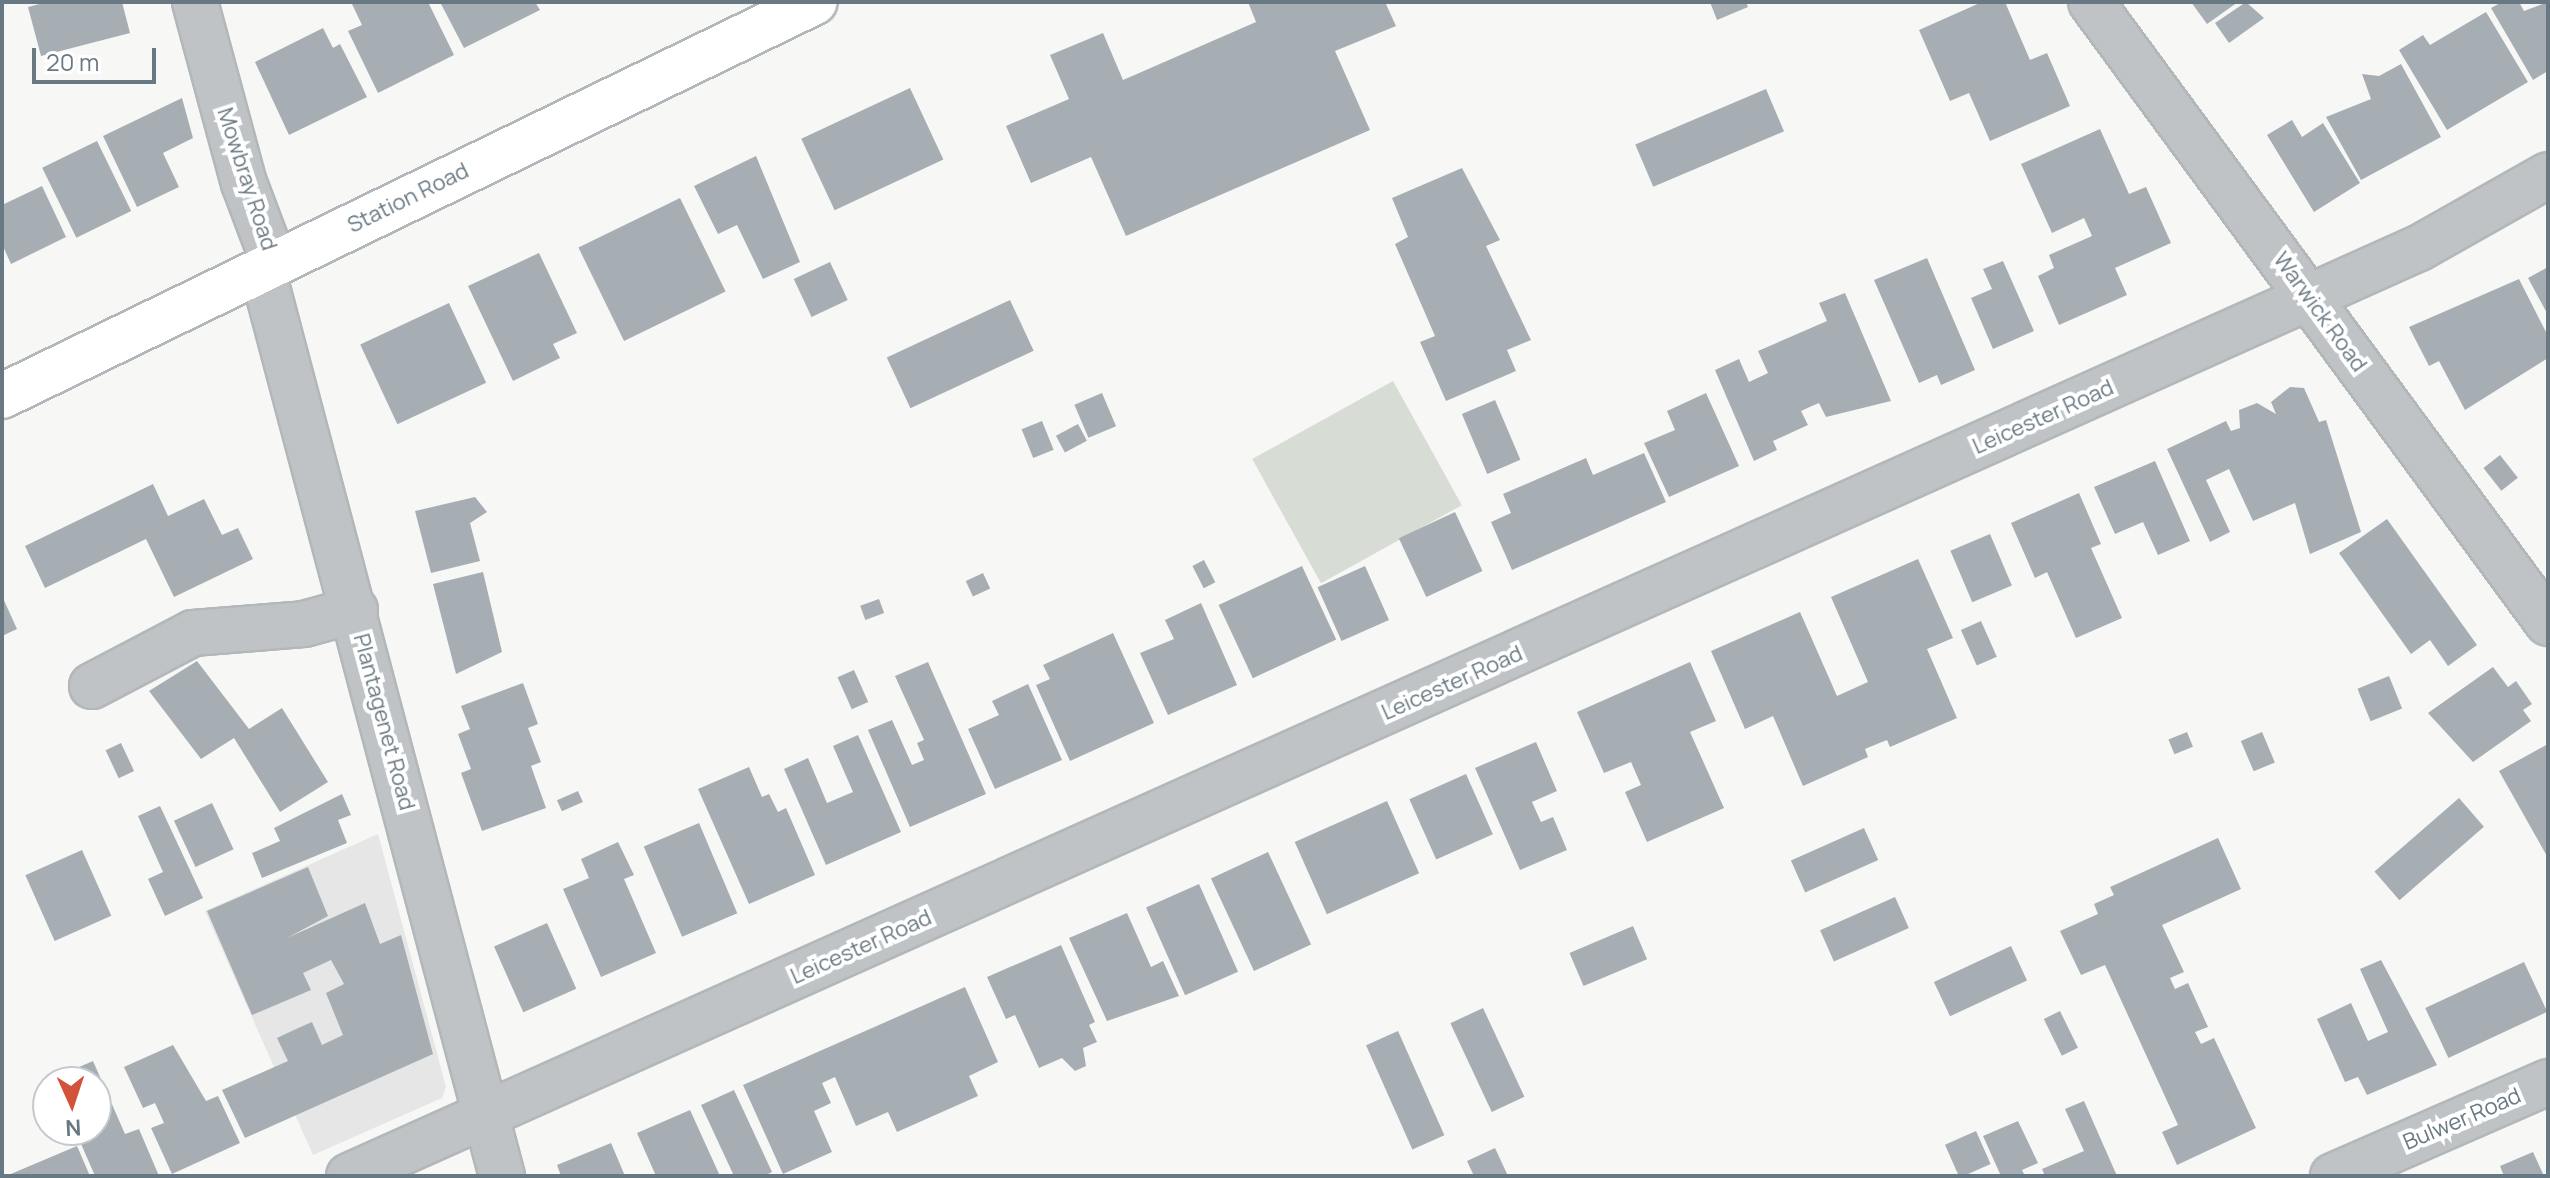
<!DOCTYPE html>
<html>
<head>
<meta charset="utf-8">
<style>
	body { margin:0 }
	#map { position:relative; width:2550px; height:1178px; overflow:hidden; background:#f7f7f5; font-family:Manrope,sans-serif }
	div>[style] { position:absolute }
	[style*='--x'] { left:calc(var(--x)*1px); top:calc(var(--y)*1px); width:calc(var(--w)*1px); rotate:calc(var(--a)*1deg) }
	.built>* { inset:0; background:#e5e6e5 }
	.green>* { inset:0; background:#d7dcd4; transform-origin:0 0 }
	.building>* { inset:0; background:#a7aeb3; transform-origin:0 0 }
	.roads { filter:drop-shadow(2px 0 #b2b7ba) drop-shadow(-2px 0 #b2b7ba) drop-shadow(0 2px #b2b7ba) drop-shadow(0 -2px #b2b7ba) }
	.minor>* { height:44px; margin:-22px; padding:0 22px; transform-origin:22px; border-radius:22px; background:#bfc3c6 }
	.tertiary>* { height:44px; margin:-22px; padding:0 22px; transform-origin:22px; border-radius:22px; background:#bfc3c6 }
	.primary>* { height:44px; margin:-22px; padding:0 22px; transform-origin:22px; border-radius:22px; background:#fff }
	span { translate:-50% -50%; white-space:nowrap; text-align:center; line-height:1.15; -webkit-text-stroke:8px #fff; paint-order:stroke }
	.street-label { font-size:22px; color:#697983 }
	.frame { position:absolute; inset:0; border:4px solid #697983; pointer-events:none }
	.north { position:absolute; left:32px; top:1066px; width:80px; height:80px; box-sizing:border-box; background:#fff; border:2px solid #c3c9cd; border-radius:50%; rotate:177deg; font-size:22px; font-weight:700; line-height:32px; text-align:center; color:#697983 }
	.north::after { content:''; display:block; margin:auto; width:28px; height:36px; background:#d2533a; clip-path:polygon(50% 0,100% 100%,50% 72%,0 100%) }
	.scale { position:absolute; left:32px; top:48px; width:124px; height:36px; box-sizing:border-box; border:4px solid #697983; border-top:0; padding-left:10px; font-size:24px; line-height:28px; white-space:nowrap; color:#697983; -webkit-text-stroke:6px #fff; paint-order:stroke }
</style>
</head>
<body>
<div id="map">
	<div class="built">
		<div style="clip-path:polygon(378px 834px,446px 1087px,442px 1098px,313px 1155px,205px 911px)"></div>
	</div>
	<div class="green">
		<div style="left:1393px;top:381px;width:142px;height:161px;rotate:61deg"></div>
	</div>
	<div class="building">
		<div style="clip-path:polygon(47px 2px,122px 2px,130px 33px,41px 56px,28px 7px)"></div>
		<div style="clip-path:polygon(351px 2px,428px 2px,454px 55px,378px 93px,348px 31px,362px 25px)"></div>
		<div style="clip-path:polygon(440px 2px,535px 2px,540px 10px,464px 48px)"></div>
		<div style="clip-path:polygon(1248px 2px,1385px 2px,1396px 26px,1335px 51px,1370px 130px,1126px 236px,1091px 157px,1031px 183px,1006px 126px,1069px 99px,1050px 55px,1103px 33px,1123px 80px,1256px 22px)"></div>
		<div style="clip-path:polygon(1710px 2px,1746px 2px,1748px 7px,1717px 20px)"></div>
		<div style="clip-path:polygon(1982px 2px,2005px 2px,2030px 60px,2047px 53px,2070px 106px,1990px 141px,1969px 93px,1950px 101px,1919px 30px)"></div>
		<div style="clip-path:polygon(2191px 2px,2238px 2px,2207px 24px)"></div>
		<div style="clip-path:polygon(2246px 2px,2264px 18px,2229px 43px,2215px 23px)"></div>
		<div style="clip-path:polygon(2502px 2px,2519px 2px,2524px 11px,2548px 2px,2548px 71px,2533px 80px,2491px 8px)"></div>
		<div style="clip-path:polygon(2486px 12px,2528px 82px,2447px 130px,2399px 50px,2423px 35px,2430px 45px)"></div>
		<div style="clip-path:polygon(323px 28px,333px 48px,340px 44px,367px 97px,289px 135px,255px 62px)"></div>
		<div style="clip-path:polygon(2401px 64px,2441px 137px,2361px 180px,2326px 117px,2371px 99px,2362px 74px,2379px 76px)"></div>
		<div style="left:910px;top:88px;width:79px;height:120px;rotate:65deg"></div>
		<div style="left:1766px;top:89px;width:46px;height:142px;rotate:67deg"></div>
		<div style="clip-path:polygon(182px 98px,193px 138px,163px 153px,179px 187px,137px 207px,103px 136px)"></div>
		<div style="clip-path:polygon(2292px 120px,2302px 137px,2323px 123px,2360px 183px,2314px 212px,2267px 135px)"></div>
		<div style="clip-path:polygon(2100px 129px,2129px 194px,2146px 187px,2171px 243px,2115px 268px,2127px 295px,2059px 325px,2038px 276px,2054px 268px,2049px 255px,2092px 236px,2084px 218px,2052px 233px,2021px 164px)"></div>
		<div style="left:97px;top:141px;width:78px;height:61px;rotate:64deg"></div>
		<div style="clip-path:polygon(756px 156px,800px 262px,763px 279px,737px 225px,718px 234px,694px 186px)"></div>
		<div style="clip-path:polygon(1462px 168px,1500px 240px,1486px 246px,1531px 340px,1507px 350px,1516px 371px,1446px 401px,1420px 342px,1435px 336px,1395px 244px,1408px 237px,1392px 198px)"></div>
		<div style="clip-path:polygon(42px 186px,66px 237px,11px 264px,2px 244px,2px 205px)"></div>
		<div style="left:680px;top:198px;width:104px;height:113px;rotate:64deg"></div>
		<div style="clip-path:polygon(539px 253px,577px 333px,553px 344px,560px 358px,513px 381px,468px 286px)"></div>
		<div style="clip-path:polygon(1927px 258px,1975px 370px,1941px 385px,1937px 375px,1919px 383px,1874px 280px)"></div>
		<div style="clip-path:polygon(2003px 261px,2034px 331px,1993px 349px,1971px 298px,1992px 289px,1983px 269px)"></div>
		<div style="left:830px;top:262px;width:42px;height:40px;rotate:65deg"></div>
		<div style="clip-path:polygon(2548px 267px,2548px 315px,2528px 278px)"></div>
		<div style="clip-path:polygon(2519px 279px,2548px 336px,2548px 358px,2465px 410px,2439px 361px,2429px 366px,2409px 327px)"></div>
		<div style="clip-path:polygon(1845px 293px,1891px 401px,1826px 417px,1819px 403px,1812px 406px,1801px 411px,1808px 425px,1773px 441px,1777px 450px,1754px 461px,1715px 370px,1739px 359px,1749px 382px,1768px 373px,1758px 351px,1827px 321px,1819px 303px)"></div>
		<div style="left:1010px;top:300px;width:56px;height:136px;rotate:65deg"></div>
		<div style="left:449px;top:303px;width:88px;height:98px;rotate:65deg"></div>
		<div style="clip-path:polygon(2290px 387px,2304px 388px,2319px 422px,2326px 420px,2361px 532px,2310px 554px,2295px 503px,2253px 521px,2229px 469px,2206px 480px,2230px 532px,2210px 542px,2167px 449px,2226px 421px,2231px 431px,2240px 428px,2239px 410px,2257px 403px,2276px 414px,2271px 402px)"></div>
		<div style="left:1102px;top:393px;width:36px;height:30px;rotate:67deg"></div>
		<div style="clip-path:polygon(1706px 393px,1739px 466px,1669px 497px,1644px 443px,1675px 430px,1667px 411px)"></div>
		<div style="left:1495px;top:400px;width:65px;height:36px;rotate:67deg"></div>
		<div style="left:1042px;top:421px;width:31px;height:22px;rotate:68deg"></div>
		<div style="left:1078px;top:424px;width:19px;height:25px;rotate:62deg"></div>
		<div style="clip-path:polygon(1644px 453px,1666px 502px,1512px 570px,1491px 522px,1511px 513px,1503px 494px,1586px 458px,1593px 475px)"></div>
		<div style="left:2500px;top:455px;width:29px;height:21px;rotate:52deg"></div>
		<div style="clip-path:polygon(2155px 461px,2190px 541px,2158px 555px,2143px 522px,2115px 534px,2094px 487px)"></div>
		<div style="clip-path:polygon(153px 484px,168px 516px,204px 499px,222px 535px,238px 528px,253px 559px,174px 597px,146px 539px,45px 588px,25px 546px)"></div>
		<div style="clip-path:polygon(2079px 493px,2101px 544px,2091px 548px,2122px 618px,2076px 638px,2047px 572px,2035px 578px,2011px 523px)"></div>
		<div style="clip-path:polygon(475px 497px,487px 512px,470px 523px,480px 561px,431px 573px,415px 511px)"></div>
		<div style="left:1455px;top:512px;width:65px;height:62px;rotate:65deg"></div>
		<div style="clip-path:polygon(2387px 519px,2477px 645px,2448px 666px,2430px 640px,2411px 654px,2339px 553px)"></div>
		<div style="left:1990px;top:534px;width:56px;height:43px;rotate:67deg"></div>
		<div style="clip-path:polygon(1918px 559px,1953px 638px,1927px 649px,1957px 718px,1890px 747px,1887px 740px,1877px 744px,1865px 749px,1868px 757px,1803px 786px,1773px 716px,1745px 729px,1711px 651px,1800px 612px,1837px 696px,1868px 682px,1831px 597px)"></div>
		<div style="left:1204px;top:560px;width:25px;height:13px;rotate:63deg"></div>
		<div style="left:1302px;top:566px;width:81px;height:92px;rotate:65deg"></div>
		<div style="left:1365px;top:566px;width:59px;height:52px;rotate:66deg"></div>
		<div style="clip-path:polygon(483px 572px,502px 652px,456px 674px,433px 584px)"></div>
		<div style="left:983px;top:573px;width:17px;height:19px;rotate:65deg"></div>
		<div style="clip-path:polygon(2px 596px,17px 629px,2px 636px)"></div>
		<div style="left:879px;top:599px;width:15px;height:20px;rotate:70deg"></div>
		<div style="clip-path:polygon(1201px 603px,1237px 685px,1168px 715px,1140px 653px,1174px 639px,1165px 620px)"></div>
		<div style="left:1981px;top:621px;width:39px;height:22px;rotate:66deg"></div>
		<div style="clip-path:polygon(1113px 633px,1154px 723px,1070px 761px,1036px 685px,1050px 679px,1043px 665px)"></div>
		<div style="clip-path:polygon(197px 661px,249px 729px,282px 708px,328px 782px,280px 812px,234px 738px,201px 759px,149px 691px)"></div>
		<div style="clip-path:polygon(928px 662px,986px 794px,910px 827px,868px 730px,892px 720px,912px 765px,924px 760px,917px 743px,924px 740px,895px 676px)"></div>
		<div style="clip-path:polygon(1690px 662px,1716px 721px,1690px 732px,1724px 808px,1647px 842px,1625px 792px,1641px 785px,1631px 762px,1604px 773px,1577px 712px)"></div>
		<div style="clip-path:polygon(2493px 667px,2508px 687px,2516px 681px,2532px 704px,2523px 710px,2531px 721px,2473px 762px,2428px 713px)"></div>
		<div style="left:854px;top:670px;width:35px;height:18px;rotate:66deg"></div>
		<div style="left:2389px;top:676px;width:35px;height:34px;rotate:68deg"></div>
		<div style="clip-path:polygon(523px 683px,538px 724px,528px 728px,541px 762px,531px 766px,546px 808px,482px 831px,461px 773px,471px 769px,458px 734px,470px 729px,461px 706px)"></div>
		<div style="clip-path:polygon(1028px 684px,1062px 760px,995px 789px,968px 729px,999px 715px,992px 701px)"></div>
		<div style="left:2187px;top:732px;width:16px;height:20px;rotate:68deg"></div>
		<div style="left:2262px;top:732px;width:33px;height:23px;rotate:67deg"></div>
		<div style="clip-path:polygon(858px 735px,901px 832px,826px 865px,784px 769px,808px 758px,827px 803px,853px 792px,833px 746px)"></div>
		<div style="clip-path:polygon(1536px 742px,1557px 791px,1532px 802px,1541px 822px,1553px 817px,1567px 850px,1520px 870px,1475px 768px)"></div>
		<div style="left:121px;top:743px;width:31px;height:17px;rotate:65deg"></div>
		<div style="clip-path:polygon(2548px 744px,2548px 858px,2499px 771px)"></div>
		<div style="clip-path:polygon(749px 767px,762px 797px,769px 794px,778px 812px,786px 808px,815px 875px,749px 904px,698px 789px)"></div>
		<div style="left:1466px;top:774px;width:66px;height:62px;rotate:66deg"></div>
		<div style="left:578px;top:791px;width:12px;height:23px;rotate:66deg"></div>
		<div style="clip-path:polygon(342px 794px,351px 815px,338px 820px,347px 843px,262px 878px,252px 853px,280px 841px,274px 828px)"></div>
		<div style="left:2459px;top:798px;width:38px;height:112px;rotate:49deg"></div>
		<div style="left:1387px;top:801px;width:79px;height:101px;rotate:66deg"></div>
		<div style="left:212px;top:803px;width:51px;height:42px;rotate:65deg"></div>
		<div style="clip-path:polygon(160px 806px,203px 898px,165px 916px,148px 879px,163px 872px,138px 816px)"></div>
		<div style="left:699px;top:823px;width:98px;height:60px;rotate:67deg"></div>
		<div style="left:1864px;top:828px;width:35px;height:80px;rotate:66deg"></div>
		<div style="clip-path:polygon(2218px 838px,2241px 889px,2162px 925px,2184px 972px,2170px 978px,2175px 989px,2188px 983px,2208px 1027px,2195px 1032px,2201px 1044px,2214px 1038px,2256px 1128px,2177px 1165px,2162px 1132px,2178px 1125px,2105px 965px,2081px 975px,2060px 931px,2098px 914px,2094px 904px,2114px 895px,2110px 887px)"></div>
		<div style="clip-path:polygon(618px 842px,634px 875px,624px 879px,656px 953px,601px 977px,563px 889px,589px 878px,581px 859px)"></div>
		<div style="left:82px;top:850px;width:72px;height:62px;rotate:66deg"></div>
		<div style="left:1268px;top:852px;width:102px;height:63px;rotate:65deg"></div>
		<div style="clip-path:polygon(308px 867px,328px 916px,287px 938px,365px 903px,380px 944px,401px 935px,433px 1054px,245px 1138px,222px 1090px,288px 1061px,277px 1038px,296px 1029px,312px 1022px,322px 1045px,343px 1035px,326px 993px,344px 984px,331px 960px,303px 973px,311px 990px,252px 1015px,207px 911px)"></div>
		<div style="left:1199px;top:884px;width:96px;height:58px;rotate:66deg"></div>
		<div style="left:1895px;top:897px;width:34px;height:82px;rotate:66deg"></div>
		<div style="clip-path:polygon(1127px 913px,1151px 967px,1163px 961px,1179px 996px,1107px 1021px,1069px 938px)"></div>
		<div style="left:547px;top:923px;width:72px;height:58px;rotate:66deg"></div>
		<div style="left:1633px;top:926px;width:36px;height:69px;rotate:67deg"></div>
		<div style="clip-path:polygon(1061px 945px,1095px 1022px,1089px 1025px,1097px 1042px,1083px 1048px,1086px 1066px,1075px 1071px,1062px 1058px,1039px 1068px,1015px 1015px,1006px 1019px,987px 977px)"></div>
		<div style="left:2011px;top:946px;width:38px;height:85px;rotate:65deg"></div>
		<div style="clip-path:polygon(2381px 960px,2437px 1065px,2367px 1095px,2358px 1077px,2345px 1082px,2317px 1019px,2351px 1003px,2368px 1041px,2388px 1032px,2360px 969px)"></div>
		<div style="left:2524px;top:962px;width:55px;height:109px;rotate:65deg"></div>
		<div style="clip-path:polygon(965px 987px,998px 1062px,969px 1076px,978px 1096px,897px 1132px,888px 1112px,856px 1126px,835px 1077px,822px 1083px,831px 1103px,814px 1111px,832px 1152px,783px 1174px,743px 1085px)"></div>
		<div style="left:1483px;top:1008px;width:98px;height:36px;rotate:65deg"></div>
		<div style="left:2060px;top:1011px;width:41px;height:18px;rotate:64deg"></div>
		<div style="left:1398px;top:1031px;width:114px;height:35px;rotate:66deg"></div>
		<div style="clip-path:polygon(173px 1045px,206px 1101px,218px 1096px,240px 1143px,172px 1174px,151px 1128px,164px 1123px,155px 1103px,143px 1108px,124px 1067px)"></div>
		<div style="clip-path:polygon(93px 1061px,125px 1134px,139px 1129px,159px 1176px,95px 1176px,75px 1130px,96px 1130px,96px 1082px,56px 1077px)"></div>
		<div style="clip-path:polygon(734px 1090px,772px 1172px,764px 1176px,734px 1176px,701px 1105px)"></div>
		<div style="clip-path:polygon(2084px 1101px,2117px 1176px,2045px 1176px,2042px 1169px,2084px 1151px,2065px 1109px)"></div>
		<div style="clip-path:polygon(690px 1110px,720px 1176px,656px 1176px,637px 1133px)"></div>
		<div style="clip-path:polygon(2018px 1121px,2038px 1163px,2022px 1170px,2025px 1176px,2001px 1176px,1983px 1136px)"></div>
		<div style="left:1976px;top:1131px;width:36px;height:34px;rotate:66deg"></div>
		<div style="clip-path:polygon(611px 1143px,625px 1176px,561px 1176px,557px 1165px)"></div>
		<div style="clip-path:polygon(77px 1146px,90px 1176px,6px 1176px)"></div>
		<div style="clip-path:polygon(1495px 1148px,1508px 1176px,1474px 1176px,1467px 1161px)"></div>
		<div style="clip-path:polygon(2533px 1152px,2544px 1176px,2504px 1176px,2500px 1166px)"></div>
	</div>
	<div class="roads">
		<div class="minor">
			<div style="--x:195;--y:2;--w:188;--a:74.9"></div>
			<div style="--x:244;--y:183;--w:85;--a:69.4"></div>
			<div style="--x:2091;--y:2;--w:771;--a:53.65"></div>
			<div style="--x:92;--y:686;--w:114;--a:-27.7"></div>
			<div style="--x:193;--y:633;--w:111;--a:-4.6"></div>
			<div style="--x:304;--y:624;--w:53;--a:-15.4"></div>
			<div style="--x:349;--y:1176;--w:2268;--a:-24.15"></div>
			<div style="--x:2419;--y:248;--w:148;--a:-29.5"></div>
			<div style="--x:2333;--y:1176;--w:235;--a:-23.6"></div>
		</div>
		<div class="tertiary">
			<div style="--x:262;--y:269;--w:938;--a:75.18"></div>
		</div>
		<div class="primary">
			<div style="--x:2;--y:396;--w:903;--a:-25.86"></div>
		</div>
	</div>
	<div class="street-label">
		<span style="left:247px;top:179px;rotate:72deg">Mowbray Road</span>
		<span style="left:408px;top:198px;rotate:-26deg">Station Road</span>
		<span style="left:2320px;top:312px;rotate:54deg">Warwick Road</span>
		<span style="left:2043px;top:417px;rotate:-24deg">Leicester Road</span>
		<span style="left:1452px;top:683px;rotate:-24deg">Leicester Road</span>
		<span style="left:384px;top:722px;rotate:75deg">Plantagenet Road</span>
		<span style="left:861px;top:947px;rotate:-24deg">Leicester Road</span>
		<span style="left:2462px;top:1119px;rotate:-23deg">Bulwer Road</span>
	</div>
	<div class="frame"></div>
	<div class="north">N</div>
	<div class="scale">20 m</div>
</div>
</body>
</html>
